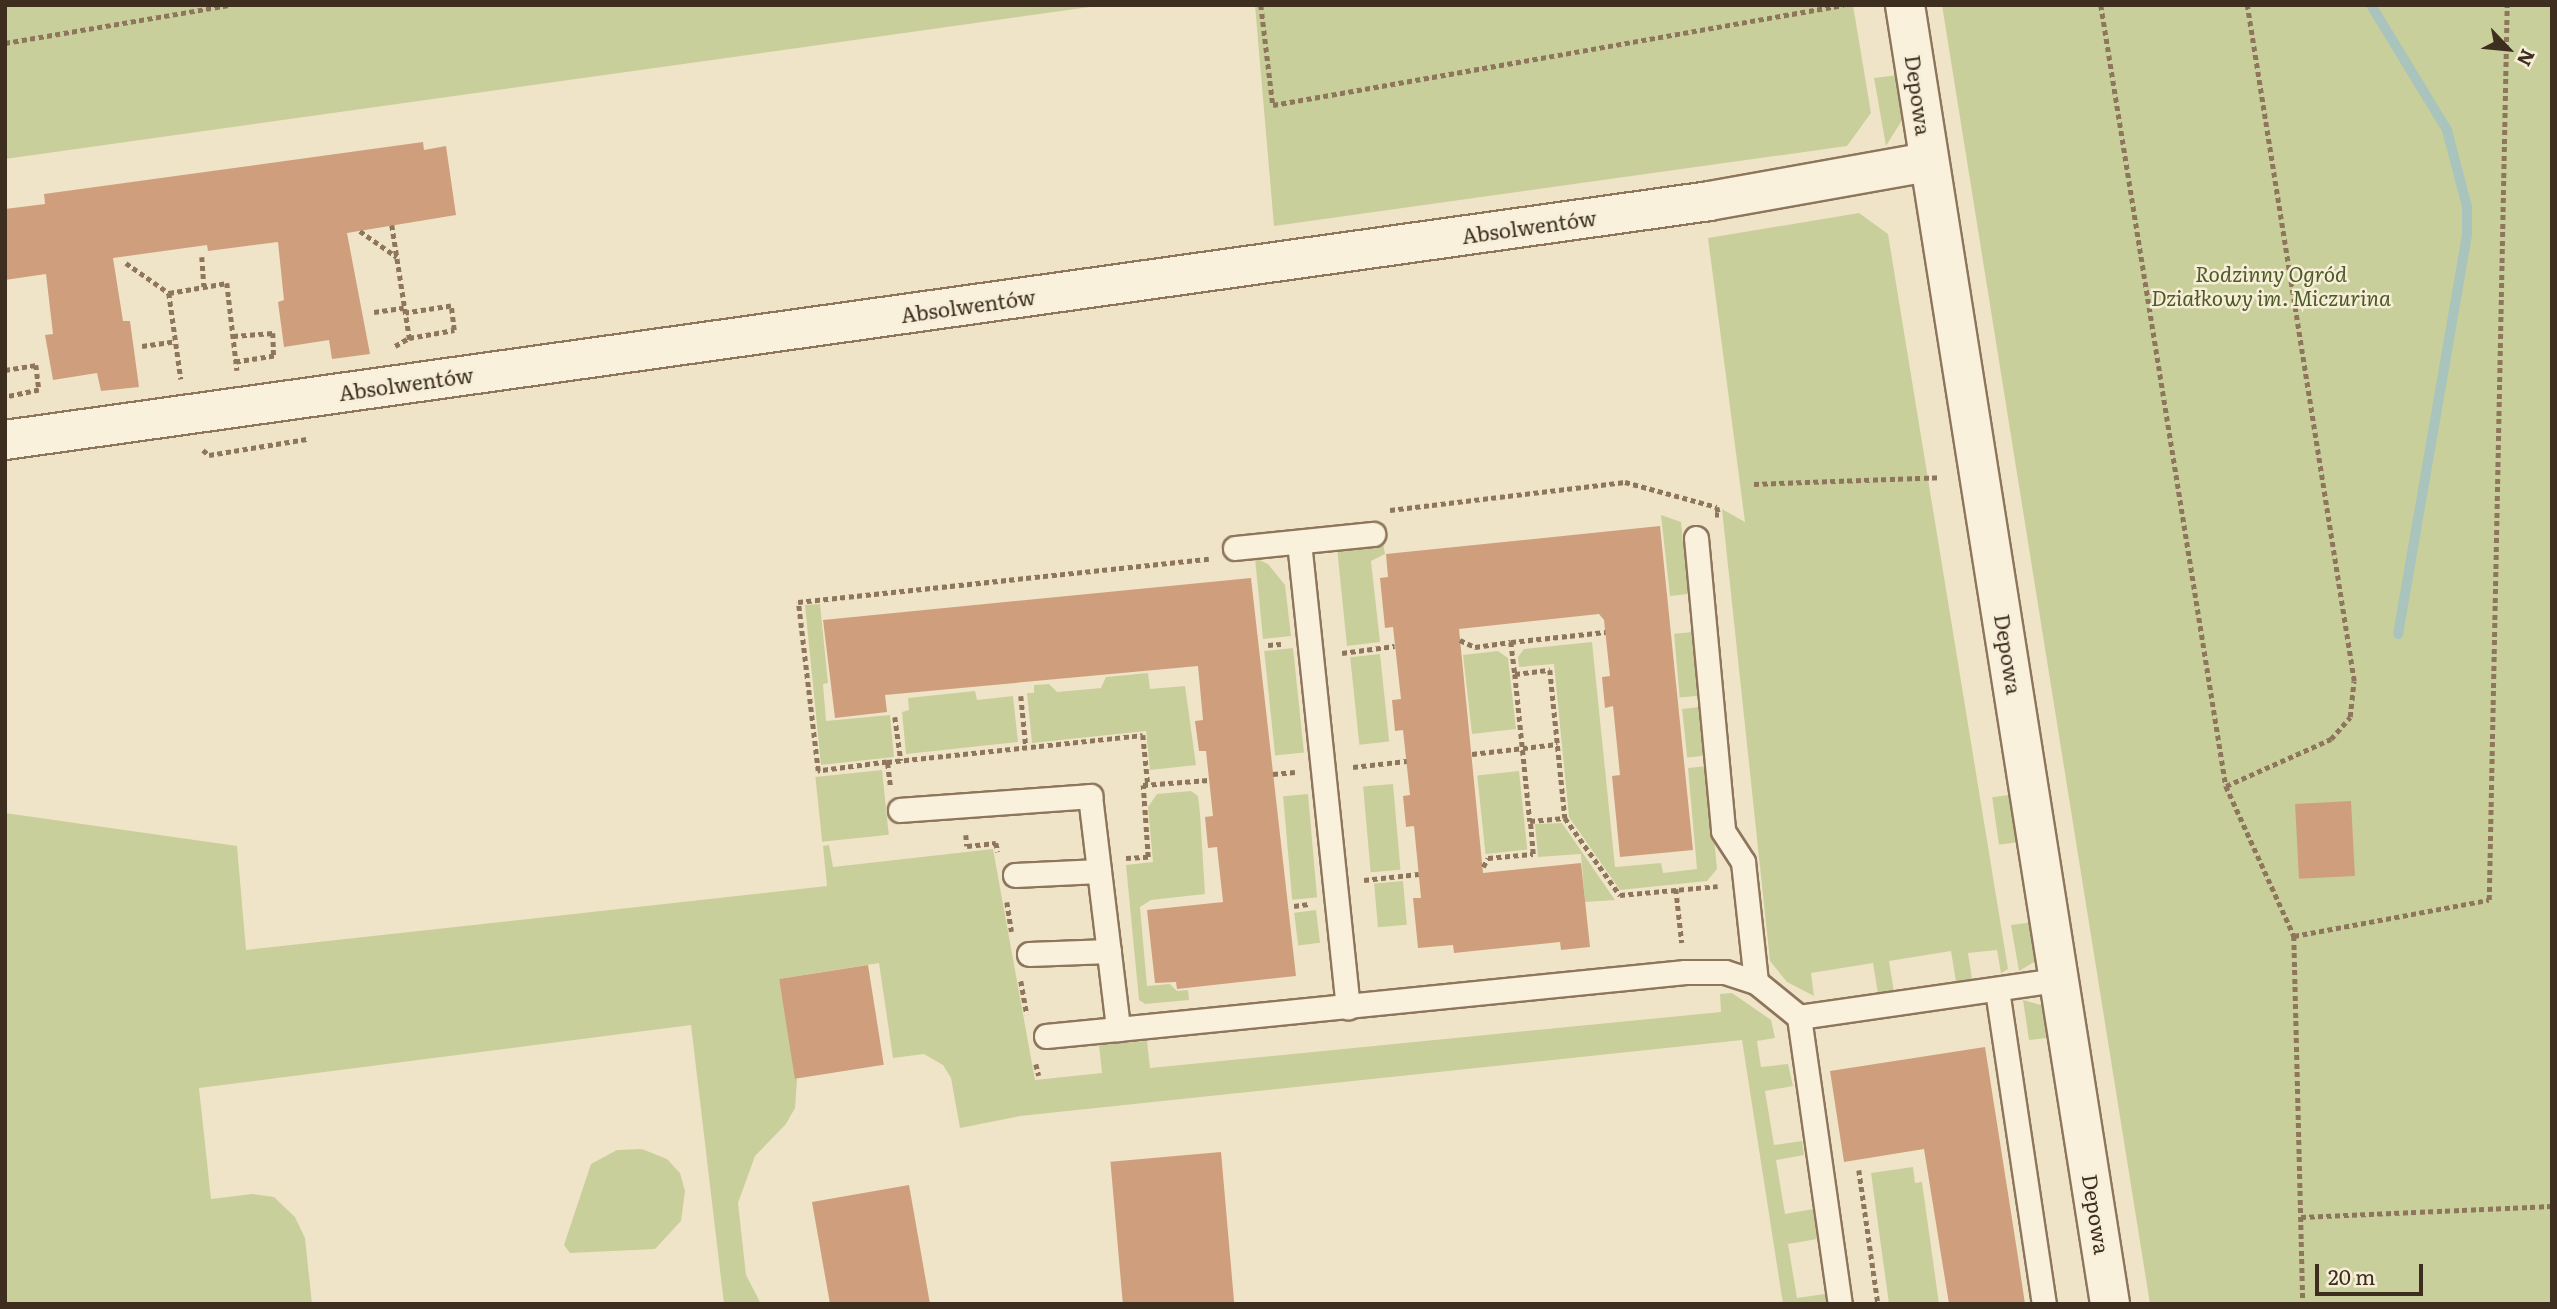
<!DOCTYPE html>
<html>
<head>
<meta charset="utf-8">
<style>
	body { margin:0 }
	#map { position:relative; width:2557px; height:1309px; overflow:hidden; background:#f0e4c8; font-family:Literata,serif }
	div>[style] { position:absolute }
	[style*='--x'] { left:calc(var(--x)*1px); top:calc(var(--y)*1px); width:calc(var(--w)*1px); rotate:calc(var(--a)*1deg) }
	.green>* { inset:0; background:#c9cf9b; transform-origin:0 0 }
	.stream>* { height:10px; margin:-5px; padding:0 5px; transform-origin:5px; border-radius:5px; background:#a9c4bc }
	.building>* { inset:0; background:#cf9f7d; transform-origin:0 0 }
	.path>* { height:4.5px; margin-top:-2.25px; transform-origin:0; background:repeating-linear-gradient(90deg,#8d765c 0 5px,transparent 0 8.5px) }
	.roads { filter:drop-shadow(2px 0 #8d765c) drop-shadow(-2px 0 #8d765c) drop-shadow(0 2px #8d765c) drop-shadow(0 -2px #8d765c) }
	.service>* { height:23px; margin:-11.5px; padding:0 11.5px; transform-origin:11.5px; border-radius:11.5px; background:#faf1dc }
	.minor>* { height:38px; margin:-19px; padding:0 19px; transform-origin:19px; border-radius:19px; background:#faf1dc }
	span { translate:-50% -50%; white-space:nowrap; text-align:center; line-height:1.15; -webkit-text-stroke:5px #f7eed8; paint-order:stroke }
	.street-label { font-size:21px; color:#3d2e20 }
	.park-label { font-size:21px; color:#4d5a26; font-style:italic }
	.frame { position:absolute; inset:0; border:7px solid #3d2e20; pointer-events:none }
	.north { position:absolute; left:2473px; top:14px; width:70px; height:70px; -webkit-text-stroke:5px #f7eed8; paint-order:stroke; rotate:116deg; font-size:19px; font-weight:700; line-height:28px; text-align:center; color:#3d2e20 }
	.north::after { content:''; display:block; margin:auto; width:24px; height:32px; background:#3d2e20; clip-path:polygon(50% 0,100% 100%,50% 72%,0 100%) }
	.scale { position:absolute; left:2315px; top:1264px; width:108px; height:32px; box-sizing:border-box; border:4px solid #3d2e20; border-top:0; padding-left:9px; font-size:21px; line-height:24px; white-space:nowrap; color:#3d2e20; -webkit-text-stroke:5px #f7eed8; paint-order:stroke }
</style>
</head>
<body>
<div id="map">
	<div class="green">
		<div style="clip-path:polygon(5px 5px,1104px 5px,5px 159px)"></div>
		<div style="clip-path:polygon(1255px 5px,1853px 5px,1871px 113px,1847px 146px,1274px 226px)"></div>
		<div style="clip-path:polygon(1942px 5px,2552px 5px,2552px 1304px,2150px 1304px)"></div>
		<div style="clip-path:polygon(1899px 75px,1904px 117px,1886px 146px,1874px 78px)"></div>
		<div style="clip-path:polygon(1859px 213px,1888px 234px,2008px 969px,2001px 973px,1997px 950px,1968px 953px,1972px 979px,1956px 982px,1951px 951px,1889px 961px,1894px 992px,1878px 994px,1873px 963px,1811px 973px,1814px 996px,1787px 982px,1770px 961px,1722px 509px,1745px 522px,1708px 238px)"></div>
		<div style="clip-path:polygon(1661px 515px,1681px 522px,1688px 594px,1670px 596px)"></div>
		<div style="clip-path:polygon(1383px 543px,1385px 554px,1371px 561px,1380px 642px,1347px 646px,1337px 548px)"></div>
		<div style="clip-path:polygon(1255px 558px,1268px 564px,1285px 585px,1291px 636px,1263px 639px)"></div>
		<div style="clip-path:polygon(820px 604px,828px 683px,823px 684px,826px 721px,890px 715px,894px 757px,821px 765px,805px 605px)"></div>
		<div style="left:1693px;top:632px;width:64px;height:19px;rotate:85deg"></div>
		<div style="clip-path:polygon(1592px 642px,1615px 867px,1661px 863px,1663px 873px,1697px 869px,1688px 768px,1707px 766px,1717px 869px,1707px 881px,1620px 890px,1569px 817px,1554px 664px,1519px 667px,1518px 657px,1524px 649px)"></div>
		<div style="left:1293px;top:648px;width:105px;height:29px;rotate:84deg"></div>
		<div style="clip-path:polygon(1498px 651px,1508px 658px,1516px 729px,1472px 734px,1463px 655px)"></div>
		<div style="left:1380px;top:654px;width:88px;height:30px;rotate:84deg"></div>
		<div style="clip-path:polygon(1148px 673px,1150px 689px,1185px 686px,1196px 765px,1150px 770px,1146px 731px,1032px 743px,1027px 693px,1034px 693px,1034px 685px,1049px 684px,1057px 692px,1101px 688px,1106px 677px)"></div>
		<div style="clip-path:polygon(975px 691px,977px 700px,1013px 696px,1018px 742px,906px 754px,902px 712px,909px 710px,908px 698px)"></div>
		<div style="left:1700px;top:707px;width:49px;height:18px;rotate:84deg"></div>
		<div style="left:882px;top:770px;width:65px;height:67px;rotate:84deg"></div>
		<div style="left:1519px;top:771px;width:79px;height:42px;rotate:84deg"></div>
		<div style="left:1393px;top:784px;width:86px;height:30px;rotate:85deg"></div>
		<div style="clip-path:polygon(1191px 791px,1198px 796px,1200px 813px,1205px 894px,1151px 900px,1140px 907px,1147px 986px,1170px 984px,1177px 991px,1188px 990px,1189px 1000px,1145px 1004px,1139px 1000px,1126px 865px,1153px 862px,1148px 807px,1157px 794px)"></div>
		<div style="left:1308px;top:794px;width:104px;height:25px;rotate:85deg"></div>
		<div style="left:2016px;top:794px;width:48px;height:24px;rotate:82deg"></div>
		<div style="clip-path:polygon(5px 813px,237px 846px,246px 950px,827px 886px,823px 846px,829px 845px,833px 867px,993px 849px,1035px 1080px,1102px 1073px,1099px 1045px,1147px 1041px,1150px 1068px,1721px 1012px,1720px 994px,1732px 993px,1771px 1020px,1775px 1038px,1757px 1041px,1761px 1067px,1788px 1064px,1793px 1086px,1765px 1091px,1774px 1145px,1802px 1141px,1804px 1155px,1776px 1160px,1785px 1214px,1813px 1209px,1817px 1239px,1788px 1244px,1797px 1298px,1825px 1294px,1827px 1304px,1783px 1304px,1742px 1040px,1020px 1116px,960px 1128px,951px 1078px,943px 1065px,924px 1054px,893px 1058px,879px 963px,779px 979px,797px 1080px,795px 1108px,786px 1124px,755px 1156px,738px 1203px,746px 1275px,761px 1304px,724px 1304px,691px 1025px,199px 1088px,211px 1199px,252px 1194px,274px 1197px,295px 1217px,305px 1238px,312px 1304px,5px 1304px)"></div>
		<div style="clip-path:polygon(1562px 823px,1615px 900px,1585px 902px,1581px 854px,1538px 857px,1535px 824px)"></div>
		<div style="left:1403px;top:881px;width:44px;height:29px;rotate:85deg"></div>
		<div style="left:1316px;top:910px;width:33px;height:22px;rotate:83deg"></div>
		<div style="clip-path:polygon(2034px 922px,2039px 952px,2034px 962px,2019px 971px,2011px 925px)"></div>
		<div style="clip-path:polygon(2023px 1000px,2041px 1005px,2051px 1019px,2053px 1037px,2029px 1040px)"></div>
		<div style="clip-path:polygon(642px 1149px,667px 1159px,680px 1173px,685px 1191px,681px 1221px,655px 1249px,570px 1253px,564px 1245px,591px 1164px,617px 1150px)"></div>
		<div style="clip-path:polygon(1913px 1167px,1915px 1183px,1922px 1182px,1939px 1304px,1889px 1304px,1871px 1173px)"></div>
	</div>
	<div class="stream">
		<div style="--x:2371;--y:5;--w:146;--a:58.7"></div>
		<div style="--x:2447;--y:130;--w:80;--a:75.4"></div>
		<div style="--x:2467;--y:207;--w:28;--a:90"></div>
		<div style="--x:2467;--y:235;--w:405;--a:99.8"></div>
	</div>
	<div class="building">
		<div style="clip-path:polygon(423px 142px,424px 150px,446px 146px,456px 215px,347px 233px,370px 354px,332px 359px,329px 340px,284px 347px,278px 302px,284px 300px,278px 242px,208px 251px,207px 245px,113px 258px,123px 321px,130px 321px,139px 387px,101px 391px,97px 373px,53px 380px,45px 335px,53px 334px,46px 274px,5px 280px,5px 209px,45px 204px,44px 194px)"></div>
		<div style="clip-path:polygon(1660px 526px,1693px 850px,1620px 857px,1612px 776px,1620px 775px,1613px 706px,1605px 708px,1602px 677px,1610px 676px,1604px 620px,1599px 614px,1459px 629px,1483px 873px,1581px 863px,1590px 947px,1561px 950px,1560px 942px,1454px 953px,1453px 945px,1418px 948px,1413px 898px,1421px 898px,1414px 826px,1406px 827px,1403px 796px,1410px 795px,1403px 730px,1395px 731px,1392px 700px,1401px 699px,1393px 627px,1385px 628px,1380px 578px,1388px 577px,1386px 554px)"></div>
		<div style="clip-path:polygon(1251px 578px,1296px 976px,1177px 989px,1176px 982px,1155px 983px,1147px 910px,1223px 902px,1217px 847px,1208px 848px,1205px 817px,1213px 816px,1206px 751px,1199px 751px,1195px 721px,1203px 720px,1198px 666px,885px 695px,887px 712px,835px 718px,823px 620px)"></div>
		<div style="left:2351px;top:801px;width:75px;height:56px;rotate:87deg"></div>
		<div style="left:868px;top:965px;width:101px;height:90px;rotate:81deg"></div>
		<div style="clip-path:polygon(1985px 1047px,2018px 1257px,2025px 1304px,1949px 1304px,1924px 1149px,1844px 1162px,1830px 1071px)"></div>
		<div style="left:1221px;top:1152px;width:153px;height:111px;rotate:85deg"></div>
		<div style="clip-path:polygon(909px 1185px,930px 1304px,830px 1304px,812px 1202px)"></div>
	</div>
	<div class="path">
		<div style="--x:1261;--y:5;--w:101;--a:83.2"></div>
		<div style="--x:1273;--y:105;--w:579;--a:-9.95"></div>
		<div style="--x:2101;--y:5;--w:791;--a:80.91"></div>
		<div style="--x:2226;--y:786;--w:165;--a:65.6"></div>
		<div style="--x:2294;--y:936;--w:368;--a:88.6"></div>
		<div style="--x:5;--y:43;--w:227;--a:-9.6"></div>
		<div style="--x:392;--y:225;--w:117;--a:81.2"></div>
		<div style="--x:360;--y:231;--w:45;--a:35.1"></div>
		<div style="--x:202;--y:257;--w:30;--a:86"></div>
		<div style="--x:126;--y:263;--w:52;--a:34.9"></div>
		<div style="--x:169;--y:293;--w:87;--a:82.1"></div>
		<div style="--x:169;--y:293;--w:59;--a:-9.8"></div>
		<div style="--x:227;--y:283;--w:88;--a:83.4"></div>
		<div style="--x:374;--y:312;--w:30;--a:-8"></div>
		<div style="--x:233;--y:336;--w:40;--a:-4.3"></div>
		<div style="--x:273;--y:333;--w:23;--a:88"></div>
		<div style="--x:274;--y:356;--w:38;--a:171"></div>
		<div style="--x:142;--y:346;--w:34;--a:-8"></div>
		<div style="--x:395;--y:346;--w:16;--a:-30"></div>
		<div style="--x:409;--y:338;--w:46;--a:-10.1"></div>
		<div style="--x:454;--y:330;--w:24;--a:-97"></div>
		<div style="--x:451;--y:306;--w:46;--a:171.2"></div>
		<div style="--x:5;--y:370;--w:31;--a:-9"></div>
		<div style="--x:36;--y:365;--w:25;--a:83"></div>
		<div style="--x:39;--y:390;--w:35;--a:168"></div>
		<div style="--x:203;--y:450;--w:8;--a:40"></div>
		<div style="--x:209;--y:455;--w:99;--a:-9.3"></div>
		<div style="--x:1754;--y:484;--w:187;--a:-2.1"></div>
		<div style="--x:1390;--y:510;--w:237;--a:-6.8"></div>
		<div style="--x:1625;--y:482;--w:95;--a:15.2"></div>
		<div style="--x:1717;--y:507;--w:8;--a:76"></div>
		<div style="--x:1719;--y:515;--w:4;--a:180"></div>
		<div style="--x:1460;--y:640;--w:17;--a:25"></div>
		<div style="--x:1475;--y:647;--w:36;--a:-8"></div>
		<div style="--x:1511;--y:642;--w:32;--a:83"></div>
		<div style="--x:1515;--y:674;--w:35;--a:-7"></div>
		<div style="--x:1550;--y:670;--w:149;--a:84.2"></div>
		<div style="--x:1511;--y:642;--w:95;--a:-6.1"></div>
		<div style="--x:1268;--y:645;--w:13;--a:-4"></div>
		<div style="--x:1342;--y:653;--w:53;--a:-7.5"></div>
		<div style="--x:1515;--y:674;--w:148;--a:84.2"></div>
		<div style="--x:1021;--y:696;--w:51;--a:84.4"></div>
		<div style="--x:895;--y:717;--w:44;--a:82.2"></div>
		<div style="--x:1472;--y:754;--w:86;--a:-6.7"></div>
		<div style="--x:887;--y:762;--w:257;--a:-6"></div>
		<div style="--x:1143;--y:735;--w:50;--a:84.3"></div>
		<div style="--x:1353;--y:767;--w:54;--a:-6.3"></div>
		<div style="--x:1273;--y:774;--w:22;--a:-5"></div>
		<div style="--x:890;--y:785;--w:23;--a:-97"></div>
		<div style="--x:887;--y:762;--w:70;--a:172.6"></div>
		<div style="--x:818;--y:771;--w:170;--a:-96.7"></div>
		<div style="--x:798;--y:602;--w:413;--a:-6"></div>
		<div style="--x:2226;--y:786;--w:115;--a:-24.1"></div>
		<div style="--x:2331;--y:739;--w:29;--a:-49"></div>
		<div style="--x:2350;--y:717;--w:36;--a:-84"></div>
		<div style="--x:2354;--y:681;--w:684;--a:-98.99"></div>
		<div style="--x:966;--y:835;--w:11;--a:85"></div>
		<div style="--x:967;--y:846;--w:29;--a:-6"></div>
		<div style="--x:996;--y:843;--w:9;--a:77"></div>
		<div style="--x:1126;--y:858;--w:22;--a:-3"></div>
		<div style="--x:1148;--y:857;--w:72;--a:-94"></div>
		<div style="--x:1143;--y:785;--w:66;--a:-4.3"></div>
		<div style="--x:1483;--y:867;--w:10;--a:-61"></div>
		<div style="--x:1488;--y:858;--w:45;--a:-5.1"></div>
		<div style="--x:1533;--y:854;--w:33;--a:-95"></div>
		<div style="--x:1530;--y:821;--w:35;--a:-5"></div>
		<div style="--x:1565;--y:818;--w:95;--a:54.5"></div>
		<div style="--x:1620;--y:895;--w:98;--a:-5.2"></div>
		<div style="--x:1364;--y:880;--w:55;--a:-6.2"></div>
		<div style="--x:1676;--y:889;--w:54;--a:83.7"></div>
		<div style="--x:1007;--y:902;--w:30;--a:81"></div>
		<div style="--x:1294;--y:906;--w:15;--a:-8"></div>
		<div style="--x:2294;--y:936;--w:198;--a:-10.5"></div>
		<div style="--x:2489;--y:900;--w:895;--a:-88.85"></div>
		<div style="--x:1021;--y:981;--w:34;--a:80"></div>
		<div style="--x:1036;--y:1064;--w:12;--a:76"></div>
		<div style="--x:1859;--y:1170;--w:135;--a:81.9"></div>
		<div style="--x:2301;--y:1217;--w:251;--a:-2.5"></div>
	</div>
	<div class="roads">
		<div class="service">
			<div style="--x:1696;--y:538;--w:294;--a:84.7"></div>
			<div style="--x:1723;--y:831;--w:37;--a:57"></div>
			<div style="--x:1743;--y:862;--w:121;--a:83.8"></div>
			<div style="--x:1299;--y:542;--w:468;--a:84"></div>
			<div style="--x:1235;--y:548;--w:139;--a:-5.8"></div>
			<div style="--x:900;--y:810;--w:191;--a:-4.2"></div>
			<div style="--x:1090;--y:796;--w:235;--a:83.1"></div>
			<div style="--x:1118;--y:1029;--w:570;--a:-5.74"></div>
			<div style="--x:1685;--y:972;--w:40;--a:0"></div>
			<div style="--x:1725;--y:972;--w:33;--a:18"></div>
			<div style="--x:1756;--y:982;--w:55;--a:39.1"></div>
			<div style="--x:1799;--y:1017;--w:266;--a:-8.2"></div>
			<div style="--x:1015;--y:875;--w:84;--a:-2.7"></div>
			<div style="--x:1029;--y:954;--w:80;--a:-2.1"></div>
			<div style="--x:1997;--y:990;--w:317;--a:81.5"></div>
			<div style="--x:1799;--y:1017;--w:290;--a:81.9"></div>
			<div style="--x:1046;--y:1036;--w:72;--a:-5.6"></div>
		</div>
		<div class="minor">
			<div style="--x:1905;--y:5;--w:1315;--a:81.03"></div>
			<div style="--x:5;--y:440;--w:1721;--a:-7.98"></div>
			<div style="--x:1709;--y:201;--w:223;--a:-10.1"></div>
		</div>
	</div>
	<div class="street-label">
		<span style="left:1919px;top:95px;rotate:82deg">Depowa</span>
		<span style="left:1529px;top:226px;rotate:-8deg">Absolwentów</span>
		<span style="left:968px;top:305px;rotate:-8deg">Absolwentów</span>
		<span style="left:406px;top:383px;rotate:-8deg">Absolwentów</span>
		<span style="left:2009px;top:654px;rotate:81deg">Depowa</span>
		<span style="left:2097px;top:1214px;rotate:81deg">Depowa</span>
	</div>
	<div class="park-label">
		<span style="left:2271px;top:285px">Rodzinny Ogród<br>Działkowy im. Miczurina</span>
	</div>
	<div class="frame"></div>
	<div class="north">N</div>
	<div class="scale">20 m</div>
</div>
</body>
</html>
